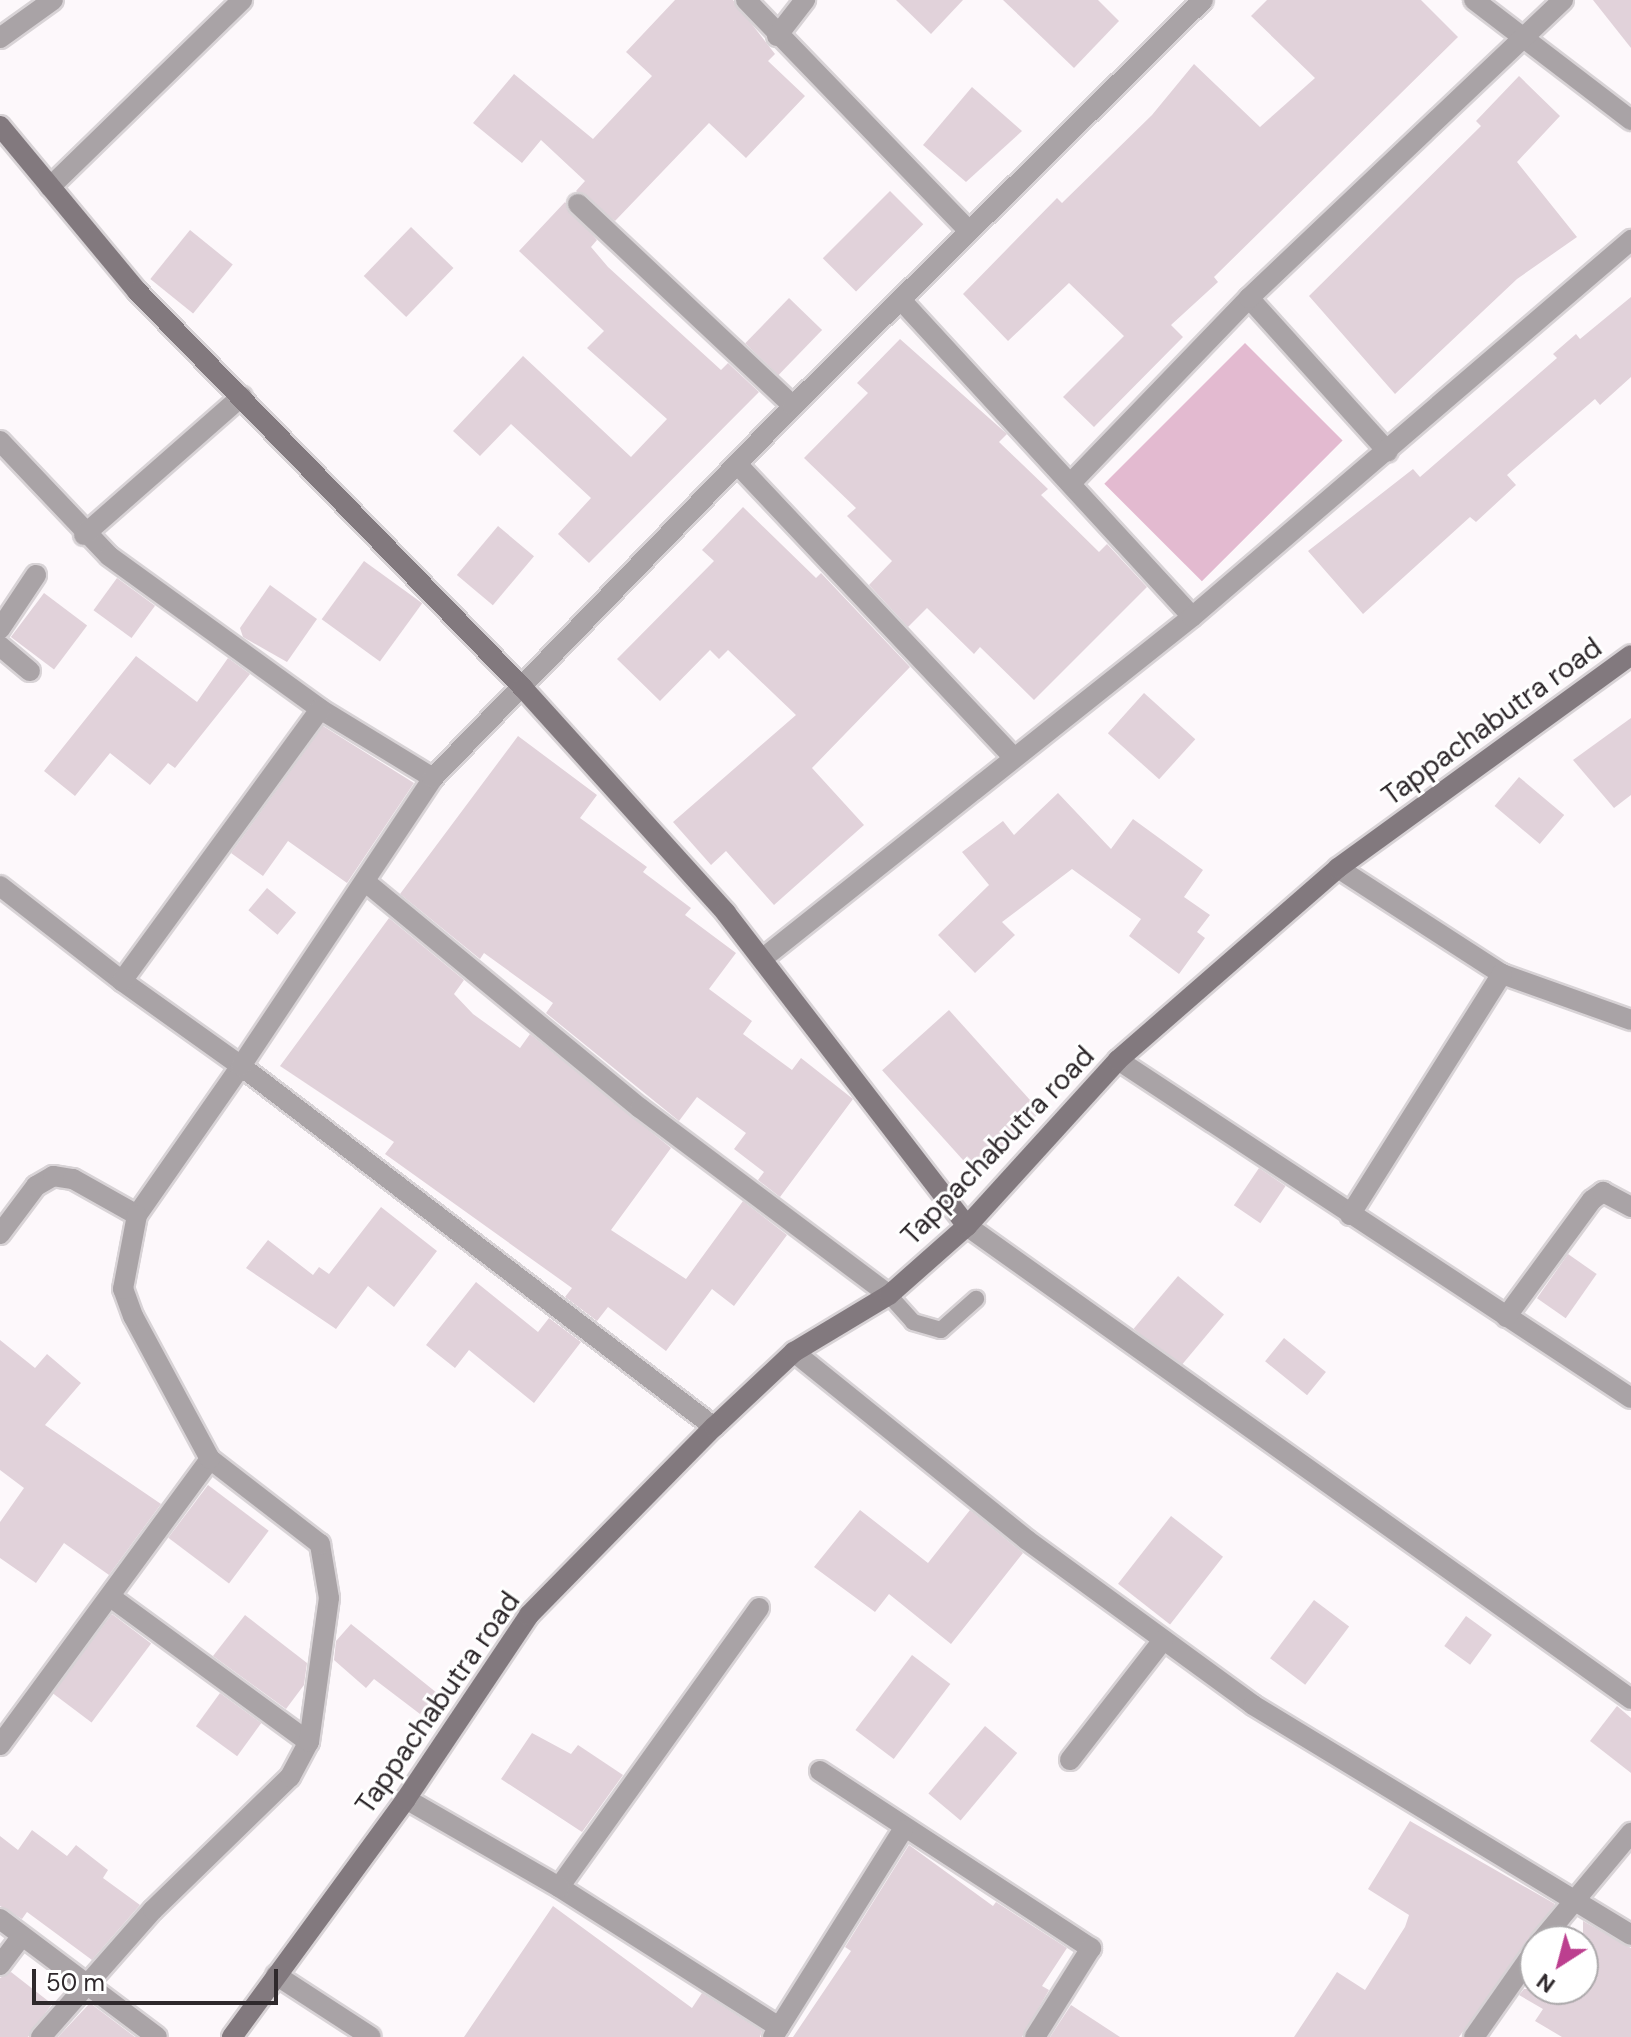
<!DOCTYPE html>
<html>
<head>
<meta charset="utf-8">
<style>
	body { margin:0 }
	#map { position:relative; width:1631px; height:2037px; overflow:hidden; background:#fdf8fb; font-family:"DM Sans",sans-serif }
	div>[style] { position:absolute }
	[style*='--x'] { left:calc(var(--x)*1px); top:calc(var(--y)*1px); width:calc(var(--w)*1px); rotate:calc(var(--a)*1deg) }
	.green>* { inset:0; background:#e3bad0; transform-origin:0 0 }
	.building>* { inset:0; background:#e1d2da; transform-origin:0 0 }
	.roads { filter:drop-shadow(2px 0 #d8d3d6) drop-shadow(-2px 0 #d8d3d6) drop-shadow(0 2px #d8d3d6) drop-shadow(0 -2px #d8d3d6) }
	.lane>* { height:16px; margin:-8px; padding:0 8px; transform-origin:8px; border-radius:8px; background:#a9a3a6 }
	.street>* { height:20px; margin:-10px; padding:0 10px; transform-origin:10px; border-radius:10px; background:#a9a3a6 }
	.secondary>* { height:20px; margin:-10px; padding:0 10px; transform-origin:10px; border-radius:10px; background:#82797e }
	span { translate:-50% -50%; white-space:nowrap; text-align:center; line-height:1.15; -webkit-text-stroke:6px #fff; paint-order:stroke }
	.street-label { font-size:28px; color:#2f292c }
	.north { position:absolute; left:1519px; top:1925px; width:80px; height:80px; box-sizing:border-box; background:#fff; border:2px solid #aca9ab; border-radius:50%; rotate:216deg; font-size:22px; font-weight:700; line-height:32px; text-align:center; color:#2f292c }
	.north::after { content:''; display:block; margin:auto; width:28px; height:36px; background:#bc3f8f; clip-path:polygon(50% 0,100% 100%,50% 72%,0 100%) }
	.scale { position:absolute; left:32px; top:1969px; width:246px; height:36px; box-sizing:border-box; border:4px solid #2f292c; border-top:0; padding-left:10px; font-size:24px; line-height:28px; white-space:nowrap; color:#2f292c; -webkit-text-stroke:6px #fff; paint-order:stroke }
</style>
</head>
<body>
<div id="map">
	<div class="green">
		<div style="left:1245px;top:343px;width:138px;height:199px;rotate:45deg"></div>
	</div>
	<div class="building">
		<div style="clip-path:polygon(675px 0,733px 0,775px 54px,768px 61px,805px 96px,746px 158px,709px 123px,615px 221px,576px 191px,585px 181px,541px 140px,522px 163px,473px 123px,514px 74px,593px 139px,652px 76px,626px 52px)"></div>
		<div style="clip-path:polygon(896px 0,963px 0,931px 34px)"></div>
		<div style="clip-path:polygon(1003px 0,1098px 0,1119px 21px,1074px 68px)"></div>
		<div style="clip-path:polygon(1267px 0,1421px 0,1458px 37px,1214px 277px,1218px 282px,1171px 325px,1183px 337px,1094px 427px,1063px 397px,1124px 336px,1069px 283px,1008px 341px,963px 294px,1057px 198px,1062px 203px,1152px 115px,1194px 64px,1260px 127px,1315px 78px,1251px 16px)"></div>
		<div style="clip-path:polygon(1593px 0,1631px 0,1631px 48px)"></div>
		<div style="clip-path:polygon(1519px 76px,1560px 116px,1517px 162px,1577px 237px,1517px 279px,1395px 394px,1309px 296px,1481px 126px,1476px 121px)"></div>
		<div style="clip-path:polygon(972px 87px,1022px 131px,966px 182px,923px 145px)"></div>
		<div style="left:890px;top:191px;width:47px;height:95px;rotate:45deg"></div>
		<div style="clip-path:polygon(565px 202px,597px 240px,591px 247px,608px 267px,721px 370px,728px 363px,759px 392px,589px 563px,558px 534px,591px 498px,511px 424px,480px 456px,453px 431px,523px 356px,631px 457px,667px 419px,587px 348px,604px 331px,519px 251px)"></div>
		<div style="left:411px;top:227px;width:59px;height:68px;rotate:44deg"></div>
		<div style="left:190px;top:230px;width:55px;height:63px;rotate:39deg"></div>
		<div style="clip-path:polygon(1631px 297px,1631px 377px,1600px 405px,1595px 399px,1507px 475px,1516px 485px,1476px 522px,1470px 517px,1363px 614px,1308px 551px,1413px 469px,1420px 477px,1557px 358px,1553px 354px,1576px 334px,1580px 339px)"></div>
		<div style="left:789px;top:298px;width:46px;height:63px;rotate:44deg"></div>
		<div style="clip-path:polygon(900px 339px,1007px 434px,999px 442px,1048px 489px,1041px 495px,1099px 552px,1107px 544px,1147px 587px,1034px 700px,980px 647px,974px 654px,927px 608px,908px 627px,869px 585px,892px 561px,847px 516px,856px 508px,804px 458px,868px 393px,857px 383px)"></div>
		<div style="clip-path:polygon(743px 507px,816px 578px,821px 573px,910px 667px,812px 768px,864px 825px,774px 905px,726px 851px,711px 865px,673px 822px,796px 715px,728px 650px,719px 659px,710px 650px,660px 701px,617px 659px,714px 561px,702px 550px)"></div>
		<div style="left:498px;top:526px;width:47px;height:64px;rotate:40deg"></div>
		<div style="left:364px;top:561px;width:72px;height:72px;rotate:36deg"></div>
		<div style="left:117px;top:578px;width:47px;height:40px;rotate:36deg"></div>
		<div style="clip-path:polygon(270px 585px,317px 619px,287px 662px,243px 637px,240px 628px)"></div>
		<div style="left:44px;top:593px;width:54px;height:55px;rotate:37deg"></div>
		<div style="clip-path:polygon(136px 656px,197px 702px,228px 658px,250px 674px,175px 768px,168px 763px,150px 785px,110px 753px,75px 796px,44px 771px)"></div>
		<div style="left:1144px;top:693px;width:69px;height:54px;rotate:42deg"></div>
		<div style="clip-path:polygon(1631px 718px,1631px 795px,1614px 808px,1573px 760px)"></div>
		<div style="clip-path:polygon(323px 726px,414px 783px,347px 883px,288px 841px,263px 876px,231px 853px)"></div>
		<div style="clip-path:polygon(518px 736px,597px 795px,580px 818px,647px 867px,643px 872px,691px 908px,685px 915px,736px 953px,709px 989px,752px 1021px,743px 1034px,792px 1070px,801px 1058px,853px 1099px,780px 1197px,758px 1180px,764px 1172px,734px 1149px,746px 1133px,697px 1097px,679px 1121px,546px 1013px,553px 1003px,484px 953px,480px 959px,400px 894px)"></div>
		<div style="left:1519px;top:777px;width:59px;height:38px;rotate:40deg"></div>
		<div style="clip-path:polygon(1058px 793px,1111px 849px,1133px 819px,1203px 870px,1184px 897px,1210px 915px,1197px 932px,1205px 938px,1179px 974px,1129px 936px,1141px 919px,1072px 869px,1002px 922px,1015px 935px,975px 973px,938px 935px,989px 885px,962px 852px,1003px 821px,1014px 835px)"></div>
		<div style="left:267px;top:888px;width:38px;height:29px;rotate:40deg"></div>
		<div style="clip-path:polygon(389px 918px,464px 980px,454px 994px,473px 1014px,520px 1048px,530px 1034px,671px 1148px,611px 1230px,686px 1279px,743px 1201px,787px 1235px,734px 1306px,712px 1289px,666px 1351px,608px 1307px,597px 1321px,565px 1297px,572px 1288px,385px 1154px,394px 1142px,280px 1066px)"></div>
		<div style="left:949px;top:1010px;width:137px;height:90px;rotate:48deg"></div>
		<div style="left:1259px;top:1168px;width:32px;height:45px;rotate:34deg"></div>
		<div style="clip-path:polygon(381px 1207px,437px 1251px,394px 1307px,368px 1286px,336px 1329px,246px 1268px,268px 1240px,313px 1275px,319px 1267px,329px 1274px)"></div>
		<div style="left:1568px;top:1254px;width:35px;height:54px;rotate:35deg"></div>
		<div style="left:1178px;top:1276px;width:60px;height:69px;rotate:40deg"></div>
		<div style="clip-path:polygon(476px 1282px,538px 1332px,549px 1318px,581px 1342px,534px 1403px,469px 1350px,455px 1368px,426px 1345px)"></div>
		<div style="left:1284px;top:1338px;width:54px;height:30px;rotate:39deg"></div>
		<div style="clip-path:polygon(0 1340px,35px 1368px,47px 1354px,81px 1383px,45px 1425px,161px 1504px,109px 1575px,64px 1543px,36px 1583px,0 1558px,0 1522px,24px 1488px,0 1470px)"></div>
		<div style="left:208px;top:1485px;width:76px;height:66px;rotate:37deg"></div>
		<div style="clip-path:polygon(860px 1510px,928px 1563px,970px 1510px,1023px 1553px,951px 1644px,889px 1594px,875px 1612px,814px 1567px)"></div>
		<div style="left:1171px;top:1516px;width:66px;height:86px;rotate:38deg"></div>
		<div style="left:1314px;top:1600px;width:44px;height:73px;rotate:37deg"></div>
		<div style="left:112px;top:1614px;width:49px;height:99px;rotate:37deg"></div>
		<div style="clip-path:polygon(245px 1615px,307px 1663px,304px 1685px,286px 1709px,213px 1656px)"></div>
		<div style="left:1466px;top:1616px;width:32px;height:37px;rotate:36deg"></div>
		<div style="clip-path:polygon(351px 1624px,437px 1693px,420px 1714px,374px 1679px,366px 1688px,334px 1660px,336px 1641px)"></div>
		<div style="left:912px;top:1655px;width:48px;height:94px;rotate:37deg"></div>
		<div style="left:220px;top:1693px;width:51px;height:41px;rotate:36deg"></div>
		<div style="clip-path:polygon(1617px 1706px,1631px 1718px,1631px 1773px,1590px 1741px)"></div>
		<div style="left:985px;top:1726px;width:42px;height:88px;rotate:40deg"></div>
		<div style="clip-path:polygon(532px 1733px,571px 1754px,578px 1745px,623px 1775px,582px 1832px,501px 1779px)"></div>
		<div style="clip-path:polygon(1410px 1821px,1555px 1904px,1459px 2037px,1294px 2037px,1337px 1972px,1365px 1990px,1405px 1927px,1409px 1915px,1368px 1889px)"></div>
		<div style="clip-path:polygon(32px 1830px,67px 1856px,76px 1845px,108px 1870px,103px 1878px,140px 1905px,92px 1960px,27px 1912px,22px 1919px,0 1906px,0 1836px,18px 1850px)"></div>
		<div style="clip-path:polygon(909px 1845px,993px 1906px,996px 1902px,1067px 1948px,1042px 1986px,1049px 1990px,1022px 2037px,793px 2037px,851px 1951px,845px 1947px)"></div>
		<div style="clip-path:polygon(553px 1906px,692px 2008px,702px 1993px,762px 2031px,760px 2037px,464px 2037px)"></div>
		<div style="clip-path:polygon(1583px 1921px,1631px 1948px,1631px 2037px,1562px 2037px,1535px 2021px,1543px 2009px,1519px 1995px,1524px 1989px,1583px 1989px)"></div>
		<div style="clip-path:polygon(11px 1972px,52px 2004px,28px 2037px,0 2037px,0 1978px)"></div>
		<div style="clip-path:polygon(90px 2003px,135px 2037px,58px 2037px)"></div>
		<div style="clip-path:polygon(1071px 2005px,1120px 2037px,1050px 2037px)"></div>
	</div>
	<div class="roads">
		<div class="lane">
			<div style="--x:889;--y:1295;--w:36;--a:48"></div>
			<div style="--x:913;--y:1322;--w:29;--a:16"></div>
			<div style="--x:941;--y:1330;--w:47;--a:-41.5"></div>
		</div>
		<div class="street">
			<div style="--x:746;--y:0;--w:320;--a:46"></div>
			<div style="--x:1474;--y:0;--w:198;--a:37.4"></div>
			<div style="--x:777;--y:36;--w:46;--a:-52.1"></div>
			<div style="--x:0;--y:38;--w:65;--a:-35.6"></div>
			<div style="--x:50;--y:187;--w:268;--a:-44.2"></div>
			<div style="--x:578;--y:204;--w:295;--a:43.2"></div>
			<div style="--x:1249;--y:298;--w:207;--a:47.9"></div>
			<div style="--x:901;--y:300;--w:430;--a:47.4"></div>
			<div style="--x:0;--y:441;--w:158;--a:46.5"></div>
			<div style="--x:109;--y:556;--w:261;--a:35.9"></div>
			<div style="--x:320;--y:709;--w:132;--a:31.4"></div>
			<div style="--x:739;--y:466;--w:398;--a:46.7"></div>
			<div style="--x:1071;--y:483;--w:257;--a:-46.1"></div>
			<div style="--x:1249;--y:298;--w:433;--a:-43.5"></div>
			<div style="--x:84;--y:535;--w:210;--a:-41.3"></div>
			<div style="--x:0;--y:629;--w:65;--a:-56.3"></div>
			<div style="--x:0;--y:646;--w:39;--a:40"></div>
			<div style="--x:1338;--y:868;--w:195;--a:32.9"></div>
			<div style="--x:1502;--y:974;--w:137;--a:19.6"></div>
			<div style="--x:368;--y:884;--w:352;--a:39.5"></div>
			<div style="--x:640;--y:1108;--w:311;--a:36.9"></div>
			<div style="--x:0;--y:886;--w:155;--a:37.9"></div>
			<div style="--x:762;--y:959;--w:549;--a:-38.5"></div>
			<div style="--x:1192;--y:617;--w:579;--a:-40.65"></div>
			<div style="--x:1118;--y:1060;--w:614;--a:33.38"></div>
			<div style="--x:1350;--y:1215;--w:285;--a:-57.8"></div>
			<div style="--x:967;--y:1226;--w:815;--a:35.46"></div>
			<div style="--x:0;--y:1234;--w:60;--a:-53.1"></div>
			<div style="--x:36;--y:1186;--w:20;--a:-30"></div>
			<div style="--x:53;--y:1176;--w:20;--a:9"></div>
			<div style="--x:73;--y:1179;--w:73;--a:29.4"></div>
			<div style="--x:137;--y:1215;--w:182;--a:-55.1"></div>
			<div style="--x:241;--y:1066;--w:146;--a:-144.5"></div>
			<div style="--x:122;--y:981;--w:336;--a:-53.9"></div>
			<div style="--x:1506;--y:1317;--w:145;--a:-53.7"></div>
			<div style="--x:1592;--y:1200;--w:14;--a:-36"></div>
			<div style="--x:1603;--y:1192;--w:32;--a:28"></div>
			<div style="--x:794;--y:1352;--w:299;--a:38.9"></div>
			<div style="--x:1027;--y:1540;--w:280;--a:36.1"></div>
			<div style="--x:1253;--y:1705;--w:442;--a:31.3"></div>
			<div style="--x:714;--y:1427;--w:595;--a:-142.65"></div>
			<div style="--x:241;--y:1066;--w:346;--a:-56.3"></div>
			<div style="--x:433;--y:778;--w:518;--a:-45.94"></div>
			<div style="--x:793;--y:406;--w:577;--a:-44.72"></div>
			<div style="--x:112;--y:1598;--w:244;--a:36.2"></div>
			<div style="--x:759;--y:1608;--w:343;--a:125.6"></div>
			<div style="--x:559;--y:1887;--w:261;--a:32.5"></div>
			<div style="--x:0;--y:1745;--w:355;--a:-53.7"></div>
			<div style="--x:1070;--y:1760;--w:152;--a:-52.2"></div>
			<div style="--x:820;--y:1771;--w:324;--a:33.2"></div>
			<div style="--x:1091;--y:1948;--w:105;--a:122.2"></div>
			<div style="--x:406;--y:1799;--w:177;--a:29.9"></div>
			<div style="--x:0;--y:1919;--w:196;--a:36.9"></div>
			<div style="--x:1541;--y:1941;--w:141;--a:-50.2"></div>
			<div style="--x:0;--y:1965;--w:36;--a:-53"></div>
			<div style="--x:276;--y:1975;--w:113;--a:33.1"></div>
			<div style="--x:41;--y:2037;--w:169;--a:-48.6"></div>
			<div style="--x:153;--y:1910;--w:191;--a:-44.2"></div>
			<div style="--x:290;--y:1777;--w:40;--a:-62"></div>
			<div style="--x:309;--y:1742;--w:145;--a:-82.1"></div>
			<div style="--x:329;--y:1598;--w:55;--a:-99.5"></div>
			<div style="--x:320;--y:1544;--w:139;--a:-142.3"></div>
			<div style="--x:210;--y:1459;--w:162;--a:-118.3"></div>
			<div style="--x:133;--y:1316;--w:29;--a:-110"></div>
			<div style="--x:123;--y:1289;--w:75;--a:-79.3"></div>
			<div style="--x:773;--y:2037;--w:244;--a:-57.9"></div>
			<div style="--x:1474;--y:2037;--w:106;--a:-55"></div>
		</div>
		<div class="secondary">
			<div style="--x:0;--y:126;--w:214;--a:50.3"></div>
			<div style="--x:137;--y:291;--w:554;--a:45.8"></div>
			<div style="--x:523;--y:688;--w:303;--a:47.9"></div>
			<div style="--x:726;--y:913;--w:395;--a:52.4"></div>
			<div style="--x:232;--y:2037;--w:295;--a:-53.8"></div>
			<div style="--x:406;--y:1799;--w:221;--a:-56.2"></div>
			<div style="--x:529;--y:1615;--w:264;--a:-45.5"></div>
			<div style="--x:714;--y:1427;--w:110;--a:-43.2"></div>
			<div style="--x:794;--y:1352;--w:111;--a:-31"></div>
			<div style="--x:889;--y:1295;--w:104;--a:-41.5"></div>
			<div style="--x:967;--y:1226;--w:224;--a:-47.7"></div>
			<div style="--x:1118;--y:1060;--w:292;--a:-41.1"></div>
			<div style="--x:1338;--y:868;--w:362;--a:-36"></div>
		</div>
	</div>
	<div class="street-label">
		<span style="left:1492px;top:722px;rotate:-36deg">Tappachabutra road</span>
		<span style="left:998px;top:1146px;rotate:-46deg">Tappachabutra road</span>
		<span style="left:438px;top:1703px;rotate:-55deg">Tappachabutra road</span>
	</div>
	<div class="north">N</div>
	<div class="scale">50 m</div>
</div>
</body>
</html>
